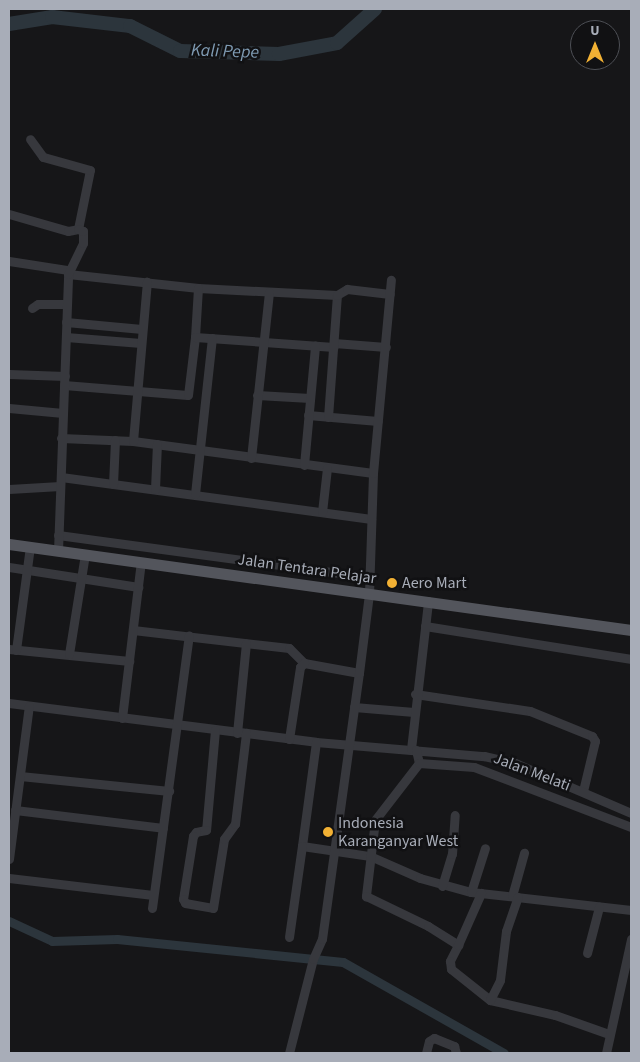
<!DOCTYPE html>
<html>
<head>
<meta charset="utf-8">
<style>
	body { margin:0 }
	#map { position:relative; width:640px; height:1062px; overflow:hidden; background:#161618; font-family:"Source Sans 3",sans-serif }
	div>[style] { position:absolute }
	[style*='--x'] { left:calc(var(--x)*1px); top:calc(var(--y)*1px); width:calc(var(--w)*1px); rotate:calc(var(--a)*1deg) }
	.canal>* { height:9px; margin:-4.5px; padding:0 4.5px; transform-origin:4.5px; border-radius:4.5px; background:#2c353c }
	.river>* { height:14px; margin:-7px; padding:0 7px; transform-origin:7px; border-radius:7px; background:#2c353c }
	.minor>* { height:9px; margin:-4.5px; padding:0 4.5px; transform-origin:4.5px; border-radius:4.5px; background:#37383d }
	.major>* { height:11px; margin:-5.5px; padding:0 5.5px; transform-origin:5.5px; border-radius:5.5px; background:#53555c }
	.dots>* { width:14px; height:14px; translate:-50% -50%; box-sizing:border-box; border:2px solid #111113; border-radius:50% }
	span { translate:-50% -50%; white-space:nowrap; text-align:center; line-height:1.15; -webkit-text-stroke:5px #111113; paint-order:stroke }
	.street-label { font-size:16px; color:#a8adb8 }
	.poi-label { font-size:16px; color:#a8adb8 }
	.left { translate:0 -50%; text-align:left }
	.water-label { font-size:18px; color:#7f9bb3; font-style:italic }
	.frame { position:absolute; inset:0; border:10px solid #a8adb8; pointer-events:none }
	.north { position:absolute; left:570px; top:20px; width:50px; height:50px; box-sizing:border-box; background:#111113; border:1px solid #4d4f55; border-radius:50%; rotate:0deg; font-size:14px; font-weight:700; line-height:20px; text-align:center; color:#a8adb8 }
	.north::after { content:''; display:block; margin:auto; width:18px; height:22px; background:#f2b134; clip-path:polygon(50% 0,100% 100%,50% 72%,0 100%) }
</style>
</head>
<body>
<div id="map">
	<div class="canal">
		<div style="--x:9;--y:921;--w:47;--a:24.9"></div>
		<div style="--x:52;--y:941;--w:65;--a:-1.8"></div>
		<div style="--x:117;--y:939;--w:227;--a:5.8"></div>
		<div style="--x:343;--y:962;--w:185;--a:29.5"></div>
	</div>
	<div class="river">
		<div style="--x:9;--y:24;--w:44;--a:-9.2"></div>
		<div style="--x:52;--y:17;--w:79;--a:6.6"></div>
		<div style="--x:130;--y:26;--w:56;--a:26.6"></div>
		<div style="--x:180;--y:51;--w:99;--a:1.7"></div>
		<div style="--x:279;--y:54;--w:59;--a:-10.7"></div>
		<div style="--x:337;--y:43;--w:51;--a:-41.8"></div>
	</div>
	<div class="minor">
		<div style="--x:9;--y:214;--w:61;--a:16.1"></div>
		<div style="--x:68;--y:231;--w:10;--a:-11"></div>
		<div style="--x:78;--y:229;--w:60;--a:-78.5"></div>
		<div style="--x:90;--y:170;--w:49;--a:-164.5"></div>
		<div style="--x:43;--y:157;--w:22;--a:-126"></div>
		<div style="--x:9;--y:261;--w:60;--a:8.7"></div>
		<div style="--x:68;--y:274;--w:131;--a:6.1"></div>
		<div style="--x:198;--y:288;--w:139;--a:2.9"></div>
		<div style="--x:32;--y:308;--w:7;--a:-34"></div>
		<div style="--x:38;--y:304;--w:29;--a:0"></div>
		<div style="--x:66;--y:322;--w:76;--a:5.3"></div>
		<div style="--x:66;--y:337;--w:75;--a:4.6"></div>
		<div style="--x:195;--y:337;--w:49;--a:-86.5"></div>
		<div style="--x:334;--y:343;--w:52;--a:4.4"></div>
		<div style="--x:9;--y:374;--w:56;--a:2"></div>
		<div style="--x:64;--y:385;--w:124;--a:4.6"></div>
		<div style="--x:188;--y:395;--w:58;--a:-83.1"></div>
		<div style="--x:195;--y:337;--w:139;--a:4.1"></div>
		<div style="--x:257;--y:395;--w:53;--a:3.2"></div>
		<div style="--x:9;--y:408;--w:54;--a:5.3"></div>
		<div style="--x:308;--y:415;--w:70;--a:4.9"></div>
		<div style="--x:328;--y:417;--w:122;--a:-85.8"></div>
		<div style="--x:337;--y:295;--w:12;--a:-31"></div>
		<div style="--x:347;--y:289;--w:43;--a:6.6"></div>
		<div style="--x:61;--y:438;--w:72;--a:2.4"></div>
		<div style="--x:133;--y:441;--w:242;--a:7.6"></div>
		<div style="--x:133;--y:441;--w:160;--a:-85"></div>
		<div style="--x:251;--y:458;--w:167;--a:-83.8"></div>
		<div style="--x:304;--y:465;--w:120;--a:-84.7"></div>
		<div style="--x:61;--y:477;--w:313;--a:7.7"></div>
		<div style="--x:113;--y:484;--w:44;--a:-87.4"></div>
		<div style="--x:9;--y:489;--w:51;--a:-3.4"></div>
		<div style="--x:155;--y:489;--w:45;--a:-87.5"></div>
		<div style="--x:195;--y:494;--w:157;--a:-83.8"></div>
		<div style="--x:322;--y:512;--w:44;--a:-83.5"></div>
		<div style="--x:58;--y:535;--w:313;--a:7.7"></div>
		<div style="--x:58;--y:551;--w:277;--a:-87.9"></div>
		<div style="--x:68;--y:274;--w:34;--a:-64"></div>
		<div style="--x:83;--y:243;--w:12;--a:-90"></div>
		<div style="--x:83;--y:231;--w:5;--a:-158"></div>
		<div style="--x:9;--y:567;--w:131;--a:8.8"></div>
		<div style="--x:425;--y:626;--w:209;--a:9.1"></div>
		<div style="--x:133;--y:630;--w:157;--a:6.6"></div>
		<div style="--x:289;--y:648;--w:21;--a:45"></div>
		<div style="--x:304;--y:663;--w:56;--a:10.3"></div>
		<div style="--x:9;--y:649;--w:121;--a:5.7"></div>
		<div style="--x:16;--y:650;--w:104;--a:-82.3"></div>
		<div style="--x:69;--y:654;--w:101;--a:-80.9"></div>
		<div style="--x:415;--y:694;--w:116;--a:8.4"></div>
		<div style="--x:530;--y:711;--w:67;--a:22"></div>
		<div style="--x:592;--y:736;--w:6;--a:59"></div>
		<div style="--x:595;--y:741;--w:51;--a:103.5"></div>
		<div style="--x:9;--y:703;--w:309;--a:7.2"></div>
		<div style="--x:316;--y:742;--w:169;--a:4.8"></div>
		<div style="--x:484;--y:756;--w:32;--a:13"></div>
		<div style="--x:515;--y:763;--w:126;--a:23.3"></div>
		<div style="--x:354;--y:707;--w:60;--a:4.8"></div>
		<div style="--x:122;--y:718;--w:157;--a:-83.1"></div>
		<div style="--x:215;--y:730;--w:100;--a:95.1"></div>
		<div style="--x:206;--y:830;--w:10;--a:169"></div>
		<div style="--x:196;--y:832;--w:5;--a:127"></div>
		<div style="--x:193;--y:836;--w:64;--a:99"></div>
		<div style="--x:183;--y:899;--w:4;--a:63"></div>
		<div style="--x:185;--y:903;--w:28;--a:10"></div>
		<div style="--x:213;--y:908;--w:70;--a:-80.9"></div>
		<div style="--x:224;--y:839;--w:19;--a:-54"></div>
		<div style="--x:235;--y:824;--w:92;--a:-83.1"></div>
		<div style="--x:237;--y:733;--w:90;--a:-84.3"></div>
		<div style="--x:289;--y:739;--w:73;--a:-81.3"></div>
		<div style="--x:300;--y:667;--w:6;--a:-45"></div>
		<div style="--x:316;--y:742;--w:105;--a:97.7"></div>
		<div style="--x:302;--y:846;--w:69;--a:8.4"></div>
		<div style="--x:370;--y:856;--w:55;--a:23.7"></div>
		<div style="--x:420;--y:878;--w:53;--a:15.4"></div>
		<div style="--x:471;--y:892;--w:161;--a:6.4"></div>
		<div style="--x:411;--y:749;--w:149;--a:-83.4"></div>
		<div style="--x:416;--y:750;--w:13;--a:77"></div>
		<div style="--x:419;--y:763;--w:72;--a:127.7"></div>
		<div style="--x:375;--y:820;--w:77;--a:96.8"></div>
		<div style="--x:366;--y:896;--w:69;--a:25.8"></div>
		<div style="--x:428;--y:926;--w:36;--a:32"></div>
		<div style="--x:458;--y:945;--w:18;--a:117"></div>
		<div style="--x:450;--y:961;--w:8;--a:83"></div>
		<div style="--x:451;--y:969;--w:50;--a:38.5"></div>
		<div style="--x:490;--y:1000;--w:67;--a:13"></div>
		<div style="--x:555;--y:1015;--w:57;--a:19.4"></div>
		<div style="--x:419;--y:763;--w:55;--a:4.2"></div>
		<div style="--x:474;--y:767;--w:168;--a:20.9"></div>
		<div style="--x:20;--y:776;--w:150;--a:5.7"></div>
		<div style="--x:15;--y:810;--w:149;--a:6.9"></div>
		<div style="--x:9;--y:859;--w:154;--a:-82.6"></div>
		<div style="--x:9;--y:878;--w:145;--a:6.7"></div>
		<div style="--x:442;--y:886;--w:34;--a:-73"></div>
		<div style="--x:452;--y:854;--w:39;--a:-86"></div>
		<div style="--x:471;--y:892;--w:46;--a:-72.3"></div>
		<div style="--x:512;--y:896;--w:45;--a:-74.4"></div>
		<div style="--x:152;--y:908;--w:275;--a:-82.3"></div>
		<div style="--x:289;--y:937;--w:92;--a:-81.9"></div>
		<div style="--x:458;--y:945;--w:57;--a:-66.1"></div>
		<div style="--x:587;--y:953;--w:48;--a:-75.4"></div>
		<div style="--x:490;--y:1000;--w:22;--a:-63"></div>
		<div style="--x:500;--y:980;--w:49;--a:-83"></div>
		<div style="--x:506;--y:931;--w:36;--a:-71"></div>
		<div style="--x:289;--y:1053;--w:97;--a:-75.7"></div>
		<div style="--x:313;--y:959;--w:22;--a:-66"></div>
		<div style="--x:322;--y:939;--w:269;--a:-82.1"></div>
		<div style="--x:359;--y:673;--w:80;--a:-82.8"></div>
		<div style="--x:369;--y:594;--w:121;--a:-88.1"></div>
		<div style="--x:373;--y:473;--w:194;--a:-84.7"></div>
		<div style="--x:426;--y:1053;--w:12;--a:-76"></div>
		<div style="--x:429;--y:1041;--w:6;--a:-31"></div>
		<div style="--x:434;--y:1038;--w:22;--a:22"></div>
		<div style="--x:454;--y:1046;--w:7;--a:74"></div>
		<div style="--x:606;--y:1053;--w:117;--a:-77.6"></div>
	</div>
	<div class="major">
		<div style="--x:9;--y:544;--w:628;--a:7.87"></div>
	</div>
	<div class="dots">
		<div style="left:392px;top:583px;background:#f2b134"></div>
		<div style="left:328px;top:832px;background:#f2b134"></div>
	</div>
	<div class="street-label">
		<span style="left:307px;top:569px;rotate:8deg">Jalan Tentara Pelajar</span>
		<span style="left:532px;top:772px;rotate:21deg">Jalan Melati</span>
	</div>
	<div class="poi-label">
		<span class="left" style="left:402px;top:583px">Aero Mart</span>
		<span class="left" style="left:338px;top:832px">Indonesia<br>Karanganyar West</span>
	</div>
	<div class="water-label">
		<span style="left:225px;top:52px;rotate:2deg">Kali Pepe</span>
	</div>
	<div class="frame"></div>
	<div class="north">U</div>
</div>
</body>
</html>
